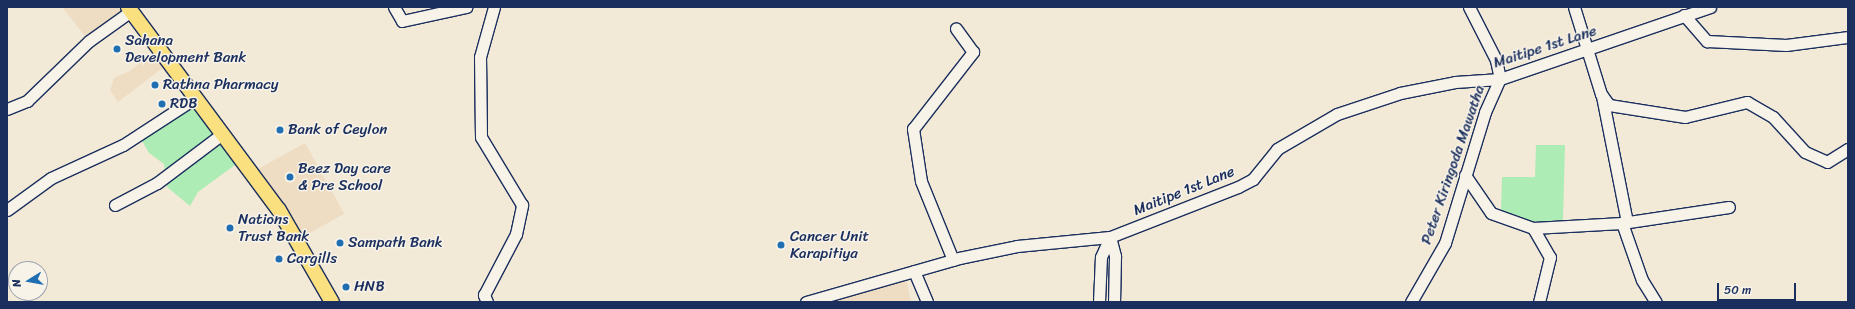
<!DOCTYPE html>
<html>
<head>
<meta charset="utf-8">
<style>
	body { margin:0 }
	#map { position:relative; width:1855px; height:309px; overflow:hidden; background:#f3e9d7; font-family:Sriracha,sans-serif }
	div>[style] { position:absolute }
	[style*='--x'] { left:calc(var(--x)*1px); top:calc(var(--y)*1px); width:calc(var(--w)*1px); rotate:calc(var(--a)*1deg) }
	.built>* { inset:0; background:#eeddc3; transform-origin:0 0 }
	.green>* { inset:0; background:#adecb4 }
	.roads { filter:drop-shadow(1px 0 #1b2f5e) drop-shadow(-1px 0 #1b2f5e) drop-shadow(0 1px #1b2f5e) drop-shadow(0 -1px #1b2f5e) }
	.minor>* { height:11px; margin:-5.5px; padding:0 5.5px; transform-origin:5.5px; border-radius:5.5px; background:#f7f3e8 }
	.major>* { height:14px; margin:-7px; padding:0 7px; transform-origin:7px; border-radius:7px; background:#fbe080 }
	.dots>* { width:11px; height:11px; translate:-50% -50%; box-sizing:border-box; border:2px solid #f7f3e8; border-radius:50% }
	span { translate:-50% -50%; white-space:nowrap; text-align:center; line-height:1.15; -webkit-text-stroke:3px #f7f3e8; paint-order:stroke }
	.poi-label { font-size:15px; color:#1b2f5e }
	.left { translate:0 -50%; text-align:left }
	.street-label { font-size:15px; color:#1b2f5e }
	.frame { position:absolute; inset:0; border:8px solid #1b2f5e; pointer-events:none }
	.north { position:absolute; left:8px; top:261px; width:40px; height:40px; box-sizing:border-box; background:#f7f3e8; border:1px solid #9fa5b1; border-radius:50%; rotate:259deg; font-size:11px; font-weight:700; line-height:16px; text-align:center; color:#1b2f5e }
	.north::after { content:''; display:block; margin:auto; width:14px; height:18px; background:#1f6fb2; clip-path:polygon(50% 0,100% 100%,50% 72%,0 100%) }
	.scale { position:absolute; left:1717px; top:283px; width:79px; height:18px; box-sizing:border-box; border:2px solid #1b2f5e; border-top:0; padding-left:5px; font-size:12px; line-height:14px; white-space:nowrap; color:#1b2f5e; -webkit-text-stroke:3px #f7f3e8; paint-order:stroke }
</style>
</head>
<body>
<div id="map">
	<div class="built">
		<div style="clip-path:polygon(62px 7px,128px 7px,89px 41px)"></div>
		<div style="clip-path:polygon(154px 52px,169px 63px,118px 102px,110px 90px,114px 78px,130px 71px)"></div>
		<div style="left:305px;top:143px;width:81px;height:61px;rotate:61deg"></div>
		<div style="clip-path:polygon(905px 274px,911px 302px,806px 302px)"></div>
	</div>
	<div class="green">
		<div style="clip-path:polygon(195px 98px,239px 162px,198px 192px,190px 206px,167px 187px,164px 164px,149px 153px,138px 134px)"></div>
		<div style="clip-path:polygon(1536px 145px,1565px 145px,1563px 220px,1534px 222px,1501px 211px,1502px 177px,1535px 177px)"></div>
	</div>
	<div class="roads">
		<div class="minor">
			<div style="--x:394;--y:7;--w:16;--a:60"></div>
			<div style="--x:402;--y:21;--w:66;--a:-12.3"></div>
			<div style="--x:1469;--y:7;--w:59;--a:63"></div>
			<div style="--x:1496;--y:60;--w:19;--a:78"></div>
			<div style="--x:1574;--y:7;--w:91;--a:72.8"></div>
			<div style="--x:1601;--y:94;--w:14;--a:54"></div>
			<div style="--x:1609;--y:105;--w:77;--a:9"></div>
			<div style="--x:1685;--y:117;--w:64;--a:-13.6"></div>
			<div style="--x:1747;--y:102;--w:30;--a:30"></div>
			<div style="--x:1773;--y:117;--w:47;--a:47.6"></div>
			<div style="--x:1805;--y:152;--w:24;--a:24"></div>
			<div style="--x:1827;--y:162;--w:25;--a:-32"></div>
			<div style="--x:1684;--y:15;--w:35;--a:49"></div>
			<div style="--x:1707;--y:41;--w:79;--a:2.9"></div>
			<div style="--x:1786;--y:45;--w:63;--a:-7.4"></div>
			<div style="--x:1602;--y:96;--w:128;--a:78.8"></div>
			<div style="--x:7;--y:109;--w:22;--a:-22"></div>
			<div style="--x:27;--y:101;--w:86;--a:-44.1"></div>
			<div style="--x:89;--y:41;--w:52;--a:-35.5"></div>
			<div style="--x:1465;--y:175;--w:46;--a:55.6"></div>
			<div style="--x:1491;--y:213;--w:45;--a:19.7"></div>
			<div style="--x:1533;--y:228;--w:89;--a:-3.2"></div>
			<div style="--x:1622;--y:223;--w:108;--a:-8.5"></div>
			<div style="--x:115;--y:205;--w:47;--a:-27.6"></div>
			<div style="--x:157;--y:183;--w:81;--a:-37"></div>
			<div style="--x:7;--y:210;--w:54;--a:-36"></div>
			<div style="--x:51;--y:178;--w:79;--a:-24.6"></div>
			<div style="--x:123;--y:145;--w:86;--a:-33.1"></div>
			<div style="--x:1622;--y:223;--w:60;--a:70.7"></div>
			<div style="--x:1642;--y:280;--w:26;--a:58"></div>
			<div style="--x:1533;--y:228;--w:34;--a:60"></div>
			<div style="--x:1550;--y:257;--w:46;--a:103.7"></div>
			<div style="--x:1110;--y:237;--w:20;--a:75"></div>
			<div style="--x:1115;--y:256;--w:46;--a:91.2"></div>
			<div style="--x:953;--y:260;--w:85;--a:-112.1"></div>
			<div style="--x:921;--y:181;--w:53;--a:-98.7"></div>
			<div style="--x:913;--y:129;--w:98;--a:-52.1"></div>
			<div style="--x:973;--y:52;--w:29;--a:-126"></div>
			<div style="--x:914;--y:271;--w:34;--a:67"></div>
			<div style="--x:487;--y:302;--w:8;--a:-113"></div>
			<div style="--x:484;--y:295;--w:69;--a:-62.3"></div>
			<div style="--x:516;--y:234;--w:30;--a:-78"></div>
			<div style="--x:522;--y:205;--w:79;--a:-121.1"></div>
			<div style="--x:481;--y:137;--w:80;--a:-90.7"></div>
			<div style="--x:480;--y:57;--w:52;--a:-74.4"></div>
			<div style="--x:806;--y:302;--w:159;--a:-16"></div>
			<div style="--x:959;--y:258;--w:59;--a:-11.7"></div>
			<div style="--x:1017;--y:246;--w:93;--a:-5.5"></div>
			<div style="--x:1110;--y:237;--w:137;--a:-21.3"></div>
			<div style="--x:1238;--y:187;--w:17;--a:-28"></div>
			<div style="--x:1253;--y:179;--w:38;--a:-51"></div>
			<div style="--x:1277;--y:149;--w:69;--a:-30.3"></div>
			<div style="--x:1337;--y:114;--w:66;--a:-18.4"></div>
			<div style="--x:1400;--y:93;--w:56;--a:-11.3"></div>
			<div style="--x:1455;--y:82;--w:45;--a:-3.8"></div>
			<div style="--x:1500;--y:79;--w:222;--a:-18.9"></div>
			<div style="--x:1099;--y:302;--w:45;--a:-87.5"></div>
			<div style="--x:1101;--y:257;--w:22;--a:-66"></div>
			<div style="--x:1411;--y:302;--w:68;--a:-60"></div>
			<div style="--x:1445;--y:243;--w:137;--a:-73"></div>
			<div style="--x:1485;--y:112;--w:36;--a:-66"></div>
		</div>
		<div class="major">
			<div style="--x:128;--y:7;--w:253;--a:53.4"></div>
			<div style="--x:279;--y:210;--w:106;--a:60.1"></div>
		</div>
	</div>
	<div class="dots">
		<div style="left:117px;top:49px;background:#1f6fb2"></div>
		<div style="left:155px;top:85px;background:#1f6fb2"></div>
		<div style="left:162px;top:104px;background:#1f6fb2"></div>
		<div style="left:280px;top:130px;background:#1f6fb2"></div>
		<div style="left:290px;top:177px;background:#1f6fb2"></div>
		<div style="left:230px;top:228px;background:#1f6fb2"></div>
		<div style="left:340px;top:243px;background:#1f6fb2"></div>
		<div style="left:781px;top:245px;background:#1f6fb2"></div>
		<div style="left:279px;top:259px;background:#1f6fb2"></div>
		<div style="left:346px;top:287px;background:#1f6fb2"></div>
	</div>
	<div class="poi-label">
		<span class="left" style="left:125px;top:49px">Sahana<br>Development Bank</span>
		<span class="left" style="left:163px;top:85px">Rathna Pharmacy</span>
		<span class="left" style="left:170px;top:104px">RDB</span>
		<span class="left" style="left:288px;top:130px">Bank of Ceylon</span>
		<span class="left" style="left:298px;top:177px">Beez Day care<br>&amp; Pre School</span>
		<span class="left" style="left:238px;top:228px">Nations<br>Trust Bank</span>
		<span class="left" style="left:790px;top:245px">Cancer Unit<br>Karapitiya</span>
		<span class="left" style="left:348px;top:243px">Sampath Bank</span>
		<span class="left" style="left:287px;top:259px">Cargills</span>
		<span class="left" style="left:354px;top:287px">HNB</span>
	</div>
	<div class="street-label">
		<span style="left:1545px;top:47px;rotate:-18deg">Maitipe 1st Lane</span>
		<span style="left:1453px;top:165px;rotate:-71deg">Peter Kiringoda Mawatha</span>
		<span style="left:1184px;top:191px;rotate:-22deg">Maitipe 1st Lane</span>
	</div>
	<div class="frame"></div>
	<div class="north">N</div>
	<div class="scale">50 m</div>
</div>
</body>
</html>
